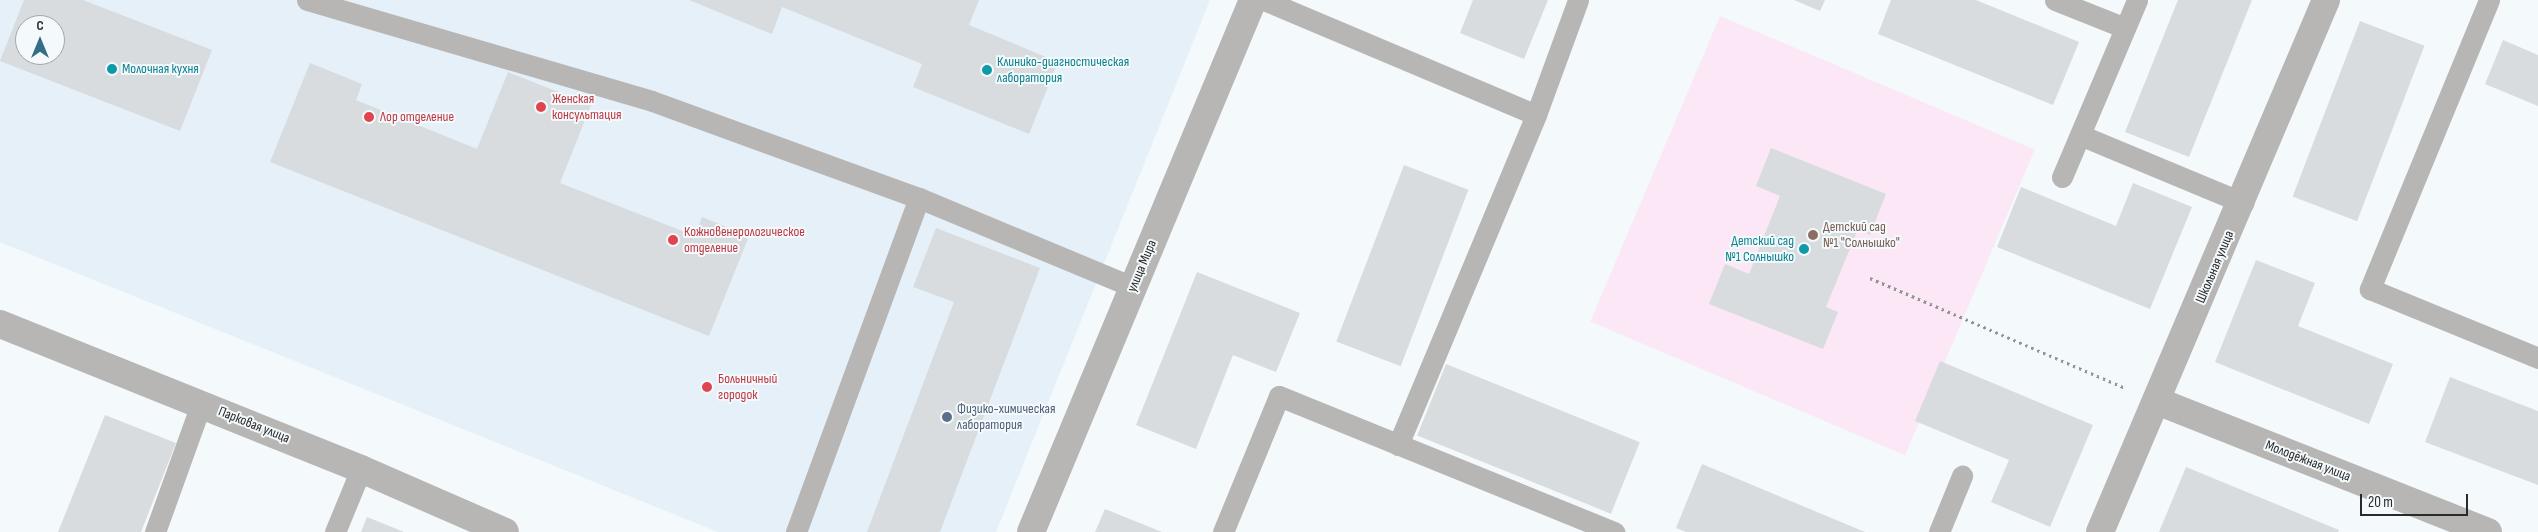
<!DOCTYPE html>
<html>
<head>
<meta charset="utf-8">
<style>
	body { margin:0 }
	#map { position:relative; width:2538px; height:532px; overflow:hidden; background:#f4f9fc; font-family:"Sofia Sans Condensed",sans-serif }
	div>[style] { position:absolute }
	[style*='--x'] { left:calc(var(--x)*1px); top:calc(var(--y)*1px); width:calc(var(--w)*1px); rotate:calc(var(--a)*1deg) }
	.built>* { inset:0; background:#e5f0f9 }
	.education>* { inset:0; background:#fbe7f6; transform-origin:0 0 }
	.building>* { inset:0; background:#d8dcdf; transform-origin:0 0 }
	.path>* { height:3px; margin-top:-1.5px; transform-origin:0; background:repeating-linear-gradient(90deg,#929597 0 2.5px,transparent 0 6.5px) }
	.service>* { height:21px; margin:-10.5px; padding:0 10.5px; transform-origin:10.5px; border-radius:10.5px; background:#b7b6b4 }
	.minor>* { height:28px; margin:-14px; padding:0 14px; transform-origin:14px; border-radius:14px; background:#b7b6b4 }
	.tertiary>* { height:28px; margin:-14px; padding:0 14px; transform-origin:14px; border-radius:14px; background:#b7b6b4 }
	.dots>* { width:14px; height:14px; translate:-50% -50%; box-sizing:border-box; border:2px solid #f4f9fc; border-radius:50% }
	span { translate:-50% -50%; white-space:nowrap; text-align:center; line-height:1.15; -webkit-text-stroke:4px #f4f9fc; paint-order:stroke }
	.culture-label { font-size:14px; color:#0d838f }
	.left { translate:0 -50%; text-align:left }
	.right { translate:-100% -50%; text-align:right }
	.health-label { font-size:14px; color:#be3a42 }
	.education-label { font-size:14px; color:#785e54 }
	.street-label { font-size:14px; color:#292a2b }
	.service-label { font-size:14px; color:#4e5e75 }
	.north { position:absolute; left:15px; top:15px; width:50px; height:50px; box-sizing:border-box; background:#f4f9fc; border:1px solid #a3a6a8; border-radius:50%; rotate:0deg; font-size:14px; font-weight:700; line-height:20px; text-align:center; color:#292a2b }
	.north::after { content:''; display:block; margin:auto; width:18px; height:22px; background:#346e87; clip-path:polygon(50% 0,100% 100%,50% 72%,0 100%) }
	.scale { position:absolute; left:2360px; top:494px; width:108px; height:22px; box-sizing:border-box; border:2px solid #292a2b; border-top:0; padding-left:6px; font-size:15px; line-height:18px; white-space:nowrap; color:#292a2b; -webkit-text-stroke:4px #f4f9fc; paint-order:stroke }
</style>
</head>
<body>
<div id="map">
	<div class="built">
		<div style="clip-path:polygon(evenodd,0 0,1210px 0,996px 532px,718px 532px,0 242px,0 0,25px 25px,55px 25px,55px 55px,25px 55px,25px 25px)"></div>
	</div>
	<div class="education">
		<div style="left:1720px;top:16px;width:342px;height:332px;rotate:23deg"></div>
	</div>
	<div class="building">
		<div style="clip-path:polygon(evenodd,24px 0,83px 0,212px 50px,180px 131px,0 61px,24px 0,25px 25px,55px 25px,55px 55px,25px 55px,25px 25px)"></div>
		<div style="clip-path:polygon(689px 0,979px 0,969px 25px,1058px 62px,1029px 134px,913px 87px,922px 64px,782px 7px,772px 34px)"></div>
		<div style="clip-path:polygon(1473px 0,1548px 0,1524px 59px,1460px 33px)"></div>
		<div style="clip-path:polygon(1794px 0,1825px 0,1820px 11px)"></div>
		<div style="clip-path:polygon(1891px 0,1976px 0,2079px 42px,2053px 105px,1878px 34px)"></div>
		<div style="clip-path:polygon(2178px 0,2252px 0,2189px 157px,2125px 132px)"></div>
		<div style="left:2360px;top:21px;width:69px;height:188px;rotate:21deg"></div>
		<div style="clip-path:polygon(2503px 40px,2538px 55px,2538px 106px,2485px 84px)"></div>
		<div style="clip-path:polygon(310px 63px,362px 84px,356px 100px,477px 149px,508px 72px,591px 105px,560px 183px,695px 236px,702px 217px,749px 236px,709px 336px,270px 162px)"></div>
		<div style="clip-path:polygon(1771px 148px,1886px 194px,1870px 235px,1858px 229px,1826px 307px,1838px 312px,1823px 349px,1709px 304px,1725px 264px,1749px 274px,1780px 196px,1756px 186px)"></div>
		<div style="left:1404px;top:165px;width:69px;height:189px;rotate:21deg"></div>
		<div style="clip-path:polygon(2133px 183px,2192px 207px,2150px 309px,1997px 247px,2021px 187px,2116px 226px)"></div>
		<div style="clip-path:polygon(936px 228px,1040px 268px,940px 532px,867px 532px,954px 302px,913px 287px)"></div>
		<div style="clip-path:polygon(2256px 260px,2315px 283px,2298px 326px,2393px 364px,2369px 424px,2215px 362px)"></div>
		<div style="clip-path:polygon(1197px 272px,1300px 313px,1276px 372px,1233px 355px,1196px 449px,1136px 425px)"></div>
		<div style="clip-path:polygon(1940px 361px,2093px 425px,2050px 527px,1991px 502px,2009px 460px,1915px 421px)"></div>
		<div style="left:1446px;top:364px;width:209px;height:77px;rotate:22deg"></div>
		<div style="clip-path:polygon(2450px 377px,2538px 411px,2538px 485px,2425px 442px)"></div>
		<div style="clip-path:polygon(105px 415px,176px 443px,141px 532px,58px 532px)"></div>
		<div style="clip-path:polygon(1702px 464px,1865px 532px,1686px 532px,1676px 528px)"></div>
		<div style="clip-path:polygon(2186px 467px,2339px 530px,2338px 532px,2159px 532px)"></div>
		<div style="clip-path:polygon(1105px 509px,1162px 532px,1095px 532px)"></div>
		<div style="clip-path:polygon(367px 517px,404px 532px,361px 532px)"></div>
	</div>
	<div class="path">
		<div style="--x:1870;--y:278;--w:279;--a:23.3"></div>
	</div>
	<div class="service">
		<div style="--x:307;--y:0;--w:359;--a:16.3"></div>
		<div style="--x:652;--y:101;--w:284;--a:20"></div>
		<div style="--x:1264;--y:0;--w:295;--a:22.9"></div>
		<div style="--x:1536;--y:115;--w:122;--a:-69.9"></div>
		<div style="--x:2055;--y:0;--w:75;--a:21.8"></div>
		<div style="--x:2489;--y:0;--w:313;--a:112.4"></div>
		<div style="--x:2370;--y:289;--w:182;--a:22.3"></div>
		<div style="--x:2080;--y:135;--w:177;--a:22.6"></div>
		<div style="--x:2062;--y:177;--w:192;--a:-67"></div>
		<div style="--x:1398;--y:445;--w:358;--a:-67.3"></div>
		<div style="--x:155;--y:532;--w:136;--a:-70.2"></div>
		<div style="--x:335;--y:532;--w:68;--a:-67.6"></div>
		<div style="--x:796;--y:532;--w:356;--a:-69.8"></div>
		<div style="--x:919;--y:198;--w:232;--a:22.6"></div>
		<div style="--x:1223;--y:532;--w:147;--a:-67.6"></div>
		<div style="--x:1279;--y:396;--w:362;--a:22.1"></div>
		<div style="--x:1939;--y:532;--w:61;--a:-67.7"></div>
	</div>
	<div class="minor">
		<div style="--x:0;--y:324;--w:389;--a:21.9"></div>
		<div style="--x:361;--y:469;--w:157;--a:23.6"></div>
		<div style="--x:2157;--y:401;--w:356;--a:21.6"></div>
		<div style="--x:2100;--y:532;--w:578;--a:-66.98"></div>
	</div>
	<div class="tertiary">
		<div style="--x:1031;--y:532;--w:576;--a:-67.35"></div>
	</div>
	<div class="dots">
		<div style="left:112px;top:69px;background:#0f9aa8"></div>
		<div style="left:987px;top:70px;background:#0f9aa8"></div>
		<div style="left:541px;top:107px;background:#e0444e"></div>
		<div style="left:369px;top:117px;background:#e0444e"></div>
		<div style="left:1813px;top:235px;background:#8d6e63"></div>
		<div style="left:673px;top:240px;background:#e0444e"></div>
		<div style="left:1804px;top:249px;background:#0f9aa8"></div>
		<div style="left:707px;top:387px;background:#e0444e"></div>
		<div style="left:947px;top:417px;background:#5c6f8a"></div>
	</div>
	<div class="culture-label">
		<span class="left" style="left:997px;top:70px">Клинико-диагностическая<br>лаборатория</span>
		<span class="left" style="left:122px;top:69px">Молочная кухня</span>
		<span class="right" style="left:1794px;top:249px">Детский сад<br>№1 Солнышко</span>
	</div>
	<div class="health-label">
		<span class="left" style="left:552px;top:107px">Женская<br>консультация</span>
		<span class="left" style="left:380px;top:117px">Лор отделение</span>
		<span class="left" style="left:684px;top:240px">Кожновенерологическое<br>отделение</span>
		<span class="left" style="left:718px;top:387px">Больничный<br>городок</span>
	</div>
	<div class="education-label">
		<span class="left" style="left:1823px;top:235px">Детский сад<br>№1 "Солнышко"</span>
	</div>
	<div class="street-label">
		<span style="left:1142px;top:266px;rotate:-67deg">улица Мира</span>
		<span style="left:2215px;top:267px;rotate:-67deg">Школьная улица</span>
		<span style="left:254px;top:425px;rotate:22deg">Парковая улица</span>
		<span style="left:2308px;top:461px;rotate:21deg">Молодёжная улица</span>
	</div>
	<div class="service-label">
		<span class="left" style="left:957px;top:417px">Физико-химическая<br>лаборатория</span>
	</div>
	<div class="north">С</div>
	<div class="scale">20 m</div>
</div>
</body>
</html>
